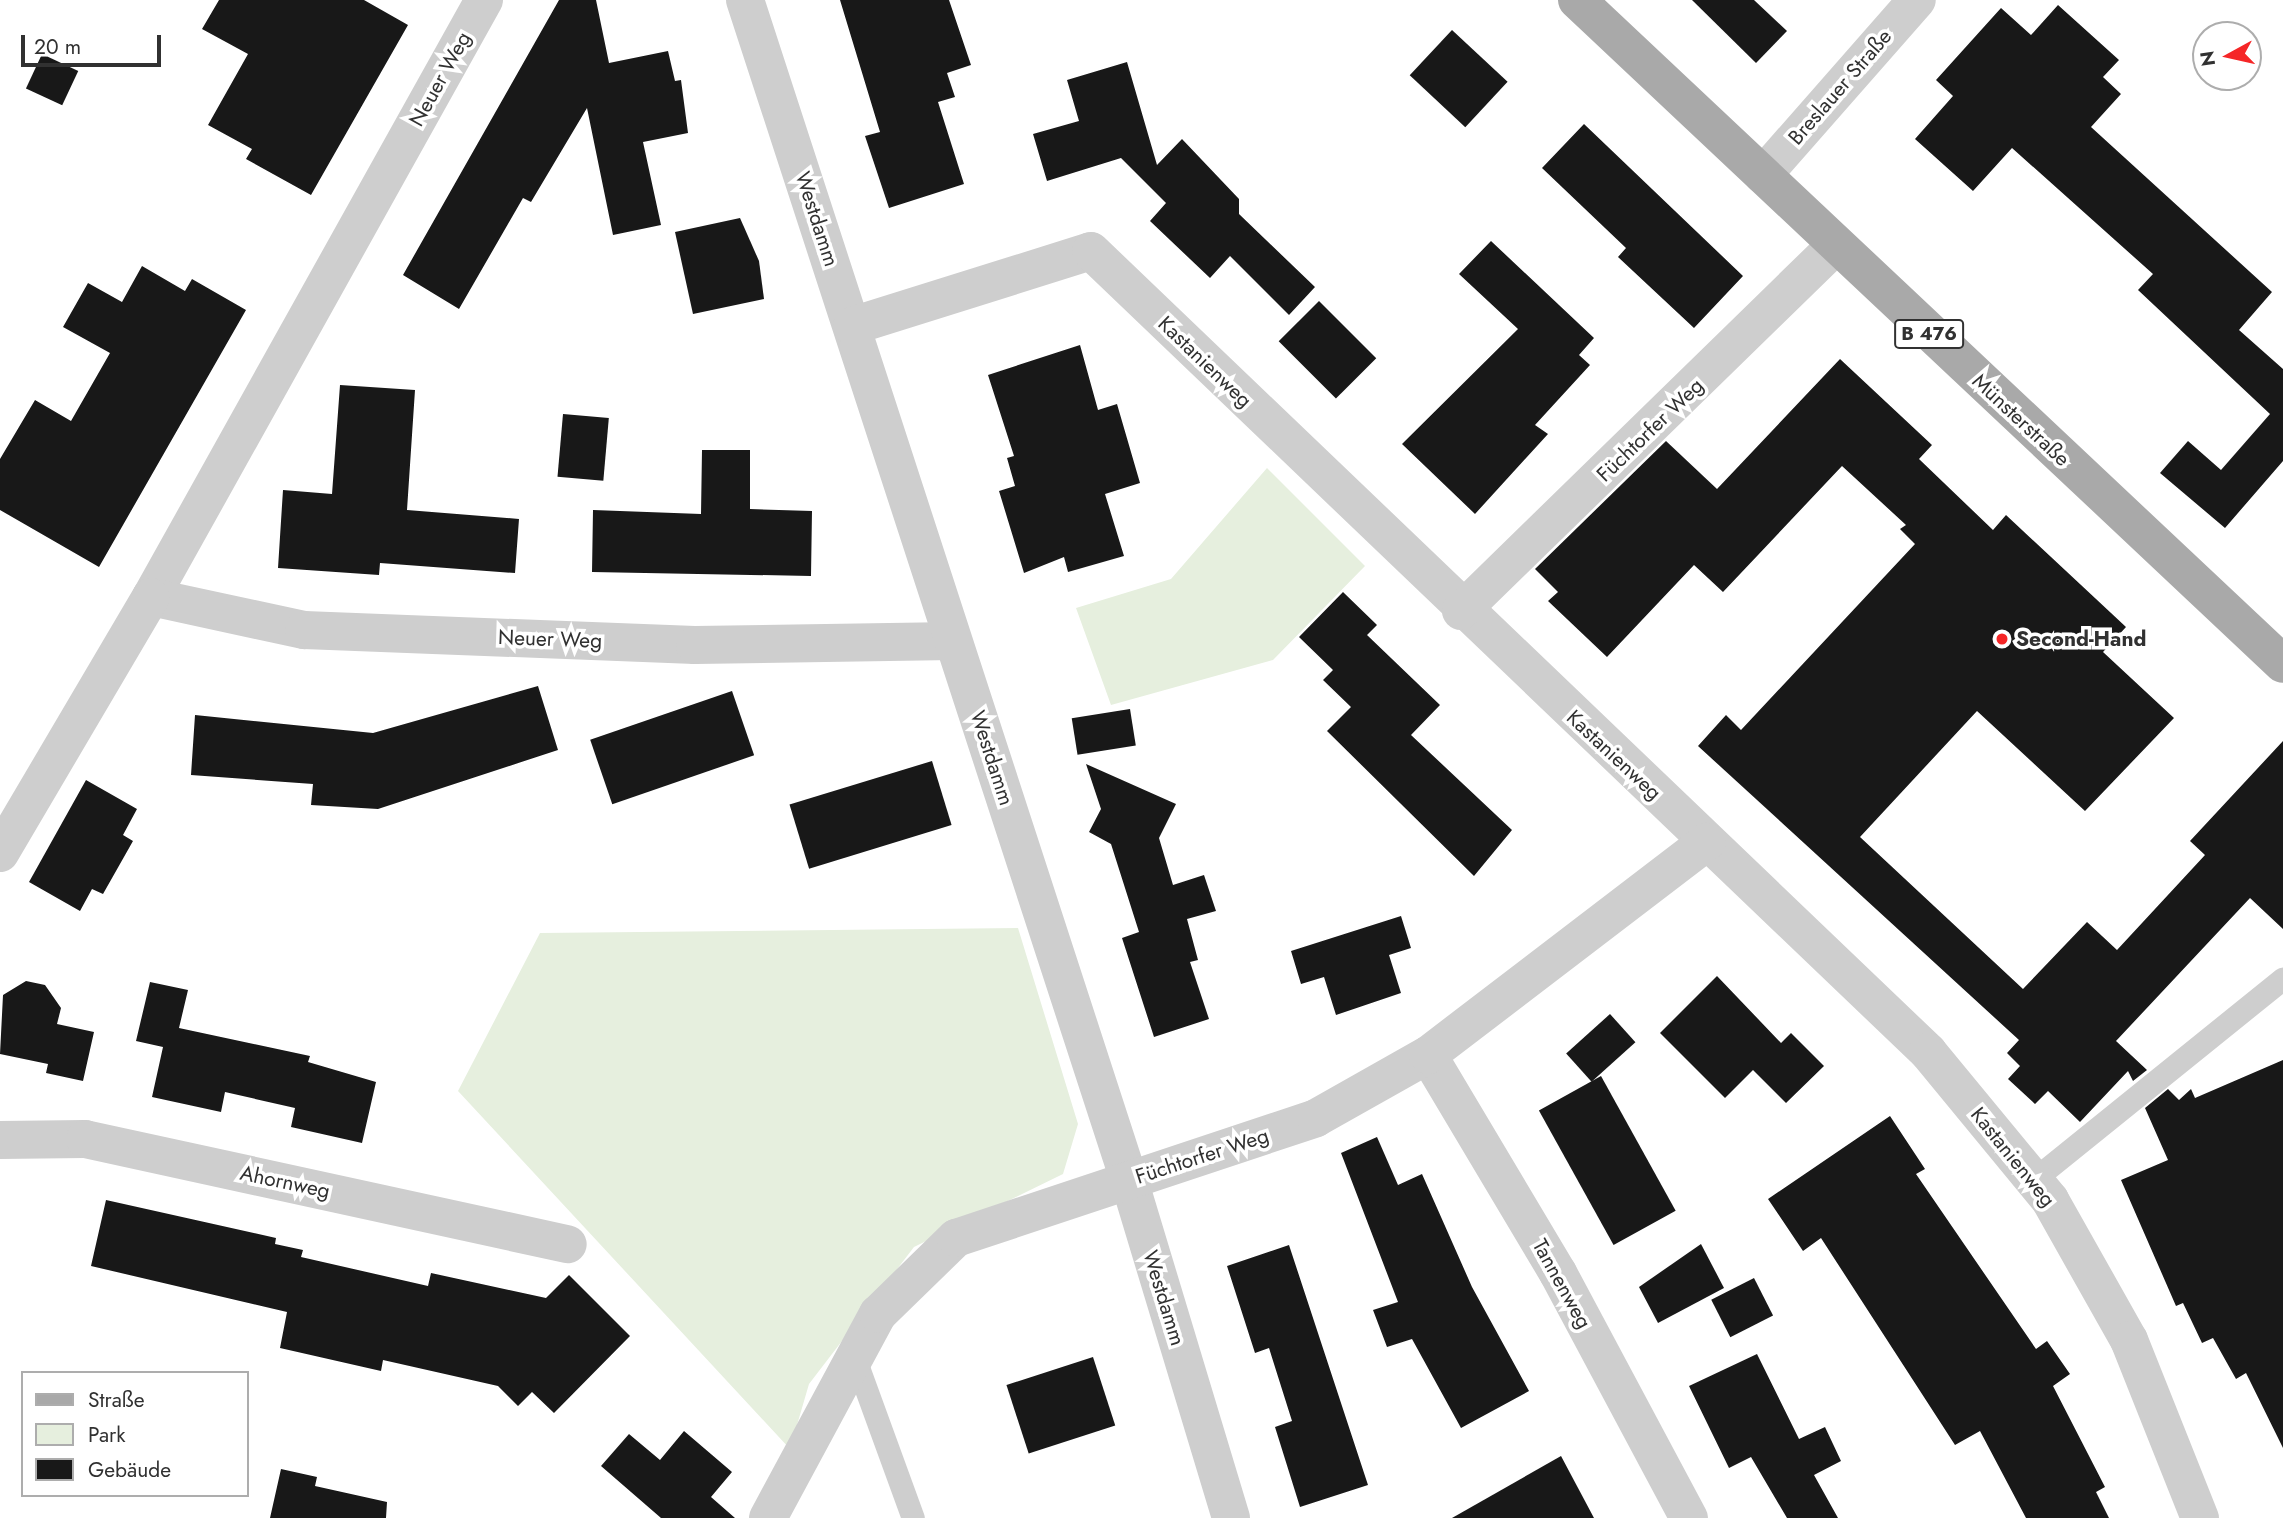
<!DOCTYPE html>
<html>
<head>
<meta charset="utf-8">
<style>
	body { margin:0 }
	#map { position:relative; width:2283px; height:1518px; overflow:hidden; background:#fff; font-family:Jost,sans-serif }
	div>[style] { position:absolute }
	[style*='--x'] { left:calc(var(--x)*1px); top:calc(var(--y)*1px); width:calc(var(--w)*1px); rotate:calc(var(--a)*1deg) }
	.green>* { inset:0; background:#e6efde }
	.building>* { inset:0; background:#181818; transform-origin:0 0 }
	.lane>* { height:23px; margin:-11.5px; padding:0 11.5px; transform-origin:11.5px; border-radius:11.5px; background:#cecece }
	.street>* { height:38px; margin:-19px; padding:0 19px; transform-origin:19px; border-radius:19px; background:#cecece }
	.primary>* { height:38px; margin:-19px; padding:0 19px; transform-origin:19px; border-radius:19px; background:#a9a9a9 }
	.dots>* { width:19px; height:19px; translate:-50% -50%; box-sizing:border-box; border:4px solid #fff; border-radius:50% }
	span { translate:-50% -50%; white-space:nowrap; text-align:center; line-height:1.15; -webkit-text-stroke:7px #fff; paint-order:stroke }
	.shield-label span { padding:2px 5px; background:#fff; border:2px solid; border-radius:5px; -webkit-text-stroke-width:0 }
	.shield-label { font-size:19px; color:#313131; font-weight:700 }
	.street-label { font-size:21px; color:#313131 }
	.poi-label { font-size:21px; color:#313131; font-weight:700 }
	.left { translate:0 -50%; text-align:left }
	.legend { position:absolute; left:21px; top:1371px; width:228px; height:126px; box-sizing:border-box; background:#fff; border:2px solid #adadad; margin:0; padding:9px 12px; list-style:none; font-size:21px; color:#313131 }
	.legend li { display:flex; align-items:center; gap:14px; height:35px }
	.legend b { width:35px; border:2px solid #adadad }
	.north { position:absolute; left:2192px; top:21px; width:70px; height:70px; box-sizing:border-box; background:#fff; border:2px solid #adadad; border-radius:50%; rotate:262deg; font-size:19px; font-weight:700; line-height:28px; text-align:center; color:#313131 }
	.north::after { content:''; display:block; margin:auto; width:24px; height:32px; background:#f52627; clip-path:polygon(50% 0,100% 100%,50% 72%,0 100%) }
	.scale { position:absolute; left:21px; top:35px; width:140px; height:32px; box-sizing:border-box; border:4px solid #313131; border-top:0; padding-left:9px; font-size:21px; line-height:24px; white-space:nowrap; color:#313131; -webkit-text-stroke:5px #fff; paint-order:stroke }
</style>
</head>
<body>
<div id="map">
	<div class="green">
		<div style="clip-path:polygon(1267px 468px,1365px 566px,1273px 660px,1111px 705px,1076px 608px,1171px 579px)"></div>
		<div style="clip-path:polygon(1018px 928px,1078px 1124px,1063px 1174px,914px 1247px,809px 1384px,790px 1449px,458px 1091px,540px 933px)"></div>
	</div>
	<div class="building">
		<div style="clip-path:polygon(219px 0,364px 0,408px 25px,311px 195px,246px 159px,252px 149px,208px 125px,248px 54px,202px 29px)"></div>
		<div style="clip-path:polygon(559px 0,596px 0,609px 63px,668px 51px,675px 81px,681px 80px,688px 133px,643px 142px,661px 225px,613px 235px,587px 108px,531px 202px,523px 198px,459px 309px,403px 275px)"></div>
		<div style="clip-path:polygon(840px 0,949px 0,971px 65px,947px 73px,955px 97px,938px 102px,964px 184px,889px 208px,865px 136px,880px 132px)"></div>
		<div style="clip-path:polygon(1692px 0,1754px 0,1787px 31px,1756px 63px)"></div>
		<div style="clip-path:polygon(2058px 5px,2119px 60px,2103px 77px,2121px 94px,2091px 127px,2272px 292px,2239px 330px,2283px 369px,2283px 461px,2225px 528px,2160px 473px,2188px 441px,2221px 470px,2270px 414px,2138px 290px,2153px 274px,2012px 148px,1973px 191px,1915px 139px,1953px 96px,1936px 80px,2001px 8px,2031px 35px)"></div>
		<div style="left:1452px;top:30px;width:76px;height:62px;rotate:43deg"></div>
		<div style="left:42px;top:54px;width:40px;height:38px;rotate:25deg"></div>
		<div style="clip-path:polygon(1127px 62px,1157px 165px,1182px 139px,1239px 199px,1239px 214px,1315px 287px,1289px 315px,1230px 256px,1210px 278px,1150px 221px,1166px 203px,1121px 158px,1047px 181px,1033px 134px,1079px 121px,1067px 80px)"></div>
		<div style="clip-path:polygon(1584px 124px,1743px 276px,1694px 328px,1618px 257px,1626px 248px,1542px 168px)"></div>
		<div style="clip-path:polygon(740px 218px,759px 261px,764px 299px,693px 314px,675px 232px)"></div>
		<div style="clip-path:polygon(1491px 241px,1594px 338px,1579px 355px,1590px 365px,1535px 425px,1548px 434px,1475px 514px,1402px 444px,1518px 329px,1459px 274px)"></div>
		<div style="clip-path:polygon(142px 266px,185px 291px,192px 279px,246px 310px,99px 567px,0 510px,0 459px,35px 400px,71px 421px,110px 353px,63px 327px,88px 283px,122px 302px)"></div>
		<div style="left:1319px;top:301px;width:81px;height:57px;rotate:45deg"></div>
		<div style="clip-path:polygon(1080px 345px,1098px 410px,1117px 404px,1140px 483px,1105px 494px,1124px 556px,1068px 572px,1064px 557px,1024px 573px,999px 491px,1015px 486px,1007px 458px,1014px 456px,988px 375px)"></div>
		<div style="clip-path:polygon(1840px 359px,1932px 445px,1919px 459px,1993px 530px,2006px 515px,2126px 627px,2103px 652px,2174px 718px,2085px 811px,1977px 711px,1860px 837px,2023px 989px,2087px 922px,2117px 950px,2205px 855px,2190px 841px,2283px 741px,2283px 929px,2250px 898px,2116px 1041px,2147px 1070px,2133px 1081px,2128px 1071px,2080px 1122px,2048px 1091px,2035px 1104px,2008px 1079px,2020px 1066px,2007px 1053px,2019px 1040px,1698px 746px,1726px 715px,1741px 730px,1915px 544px,1900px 529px,1906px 525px,1842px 466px,1723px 592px,1694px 565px,1607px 657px,1548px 601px,1558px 592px,1535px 569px,1666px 441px,1717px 489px)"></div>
		<div style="clip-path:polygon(340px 385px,415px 390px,407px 510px,519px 519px,515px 573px,380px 563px,379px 575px,278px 568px,283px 490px,332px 494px)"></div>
		<div style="left:563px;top:414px;width:46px;height:63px;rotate:5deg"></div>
		<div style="clip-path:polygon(702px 450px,750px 450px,750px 509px,812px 511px,811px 576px,592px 572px,593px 510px,701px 514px)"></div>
		<div style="clip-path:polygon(1343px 592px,1377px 625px,1367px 635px,1440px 705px,1411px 735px,1512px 830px,1474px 876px,1327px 731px,1351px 707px,1323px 680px,1333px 670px,1299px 637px)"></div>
		<div style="clip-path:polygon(538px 686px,558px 750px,378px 809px,311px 805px,313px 784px,191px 775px,195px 715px,373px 733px)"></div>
		<div style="left:732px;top:691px;width:68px;height:150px;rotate:71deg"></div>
		<div style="left:1130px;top:709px;width:37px;height:59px;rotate:81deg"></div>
		<div style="left:932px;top:761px;width:67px;height:149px;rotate:73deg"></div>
		<div style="clip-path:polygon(1086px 764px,1176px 804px,1159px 838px,1173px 885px,1204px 875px,1216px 911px,1187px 919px,1198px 960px,1190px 962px,1209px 1019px,1154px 1037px,1122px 938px,1139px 932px,1111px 844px,1089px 832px,1101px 809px)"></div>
		<div style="clip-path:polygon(86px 780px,137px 809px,123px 835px,133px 841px,103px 894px,92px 889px,80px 911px,29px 882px)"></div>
		<div style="clip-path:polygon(1401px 916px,1411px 948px,1389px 955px,1401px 993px,1336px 1015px,1324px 977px,1301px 984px,1291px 951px)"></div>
		<div style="clip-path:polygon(1717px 976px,1781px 1043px,1791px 1033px,1824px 1066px,1786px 1103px,1753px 1070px,1725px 1098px,1660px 1033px)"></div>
		<div style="clip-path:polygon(26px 981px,45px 985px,61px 1008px,57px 1024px,94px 1032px,83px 1081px,46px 1073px,48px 1064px,0 1054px,3px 995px)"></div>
		<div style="clip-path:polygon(150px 982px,188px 990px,179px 1028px,310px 1056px,308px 1062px,376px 1082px,362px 1143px,291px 1127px,295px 1108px,225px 1092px,221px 1112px,152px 1097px,163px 1047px,136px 1041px)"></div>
		<div style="left:1610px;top:1014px;width:38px;height:59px;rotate:48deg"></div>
		<div style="clip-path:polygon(2283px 1060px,2283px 1448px,2246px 1373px,2236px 1379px,2213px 1338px,2202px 1343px,2183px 1303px,2176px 1306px,2121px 1180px,2168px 1160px,2145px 1108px,2168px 1089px,2179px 1100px,2191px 1089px,2195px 1098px)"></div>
		<div style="left:1601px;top:1076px;width:154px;height:71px;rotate:61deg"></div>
		<div style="clip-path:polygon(1890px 1116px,1925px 1169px,1916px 1174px,2036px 1349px,2047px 1341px,2070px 1374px,2053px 1386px,2105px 1487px,2096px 1492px,2109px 1518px,2026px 1518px,1980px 1431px,1955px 1445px,1821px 1238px,1803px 1251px,1768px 1199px)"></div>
		<div style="clip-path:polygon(1377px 1137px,1398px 1185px,1422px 1174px,1472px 1287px,1529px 1391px,1461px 1428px,1412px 1339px,1387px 1347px,1373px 1310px,1398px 1302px,1341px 1153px)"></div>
		<div style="clip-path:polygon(106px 1200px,276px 1238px,275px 1244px,303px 1250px,301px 1257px,428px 1286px,431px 1273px,546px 1298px,569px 1275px,630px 1336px,554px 1413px,532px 1392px,518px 1406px,498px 1386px,383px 1360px,381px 1371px,280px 1348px,287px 1312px,91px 1266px)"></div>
		<div style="clip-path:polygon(1701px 1244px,1724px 1288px,1658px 1323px,1639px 1287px)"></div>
		<div style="clip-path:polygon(1289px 1245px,1368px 1485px,1300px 1507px,1275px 1427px,1292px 1421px,1269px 1348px,1255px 1353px,1227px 1266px)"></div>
		<div style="left:1754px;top:1278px;width:42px;height:48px;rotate:63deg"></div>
		<div style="clip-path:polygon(1757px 1354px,1799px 1439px,1825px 1427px,1841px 1461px,1814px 1475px,1838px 1518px,1787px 1518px,1751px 1457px,1729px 1468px,1689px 1386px)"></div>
		<div style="left:1093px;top:1357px;width:72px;height:91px;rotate:72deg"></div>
		<div style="clip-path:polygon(684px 1431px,732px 1472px,711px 1497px,735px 1518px,661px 1518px,601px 1466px,629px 1434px,660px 1460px)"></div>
		<div style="clip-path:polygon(1561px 1456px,1594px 1518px,1452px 1518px)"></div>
		<div style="clip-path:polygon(281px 1469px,317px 1477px,315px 1486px,387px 1502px,386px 1518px,270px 1518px)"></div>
	</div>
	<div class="lane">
		<div style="--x:2033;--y:1180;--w:321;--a:-38.9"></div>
		<div style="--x:855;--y:1359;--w:169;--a:70"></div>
	</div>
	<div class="street">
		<div style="--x:484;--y:0;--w:684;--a:119.15"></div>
		<div style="--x:151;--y:597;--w:157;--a:12.2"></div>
		<div style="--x:304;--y:630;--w:391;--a:2.2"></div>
		<div style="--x:695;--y:645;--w:258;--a:-0.9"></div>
		<div style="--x:745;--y:0;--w:1241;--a:71.97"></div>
		<div style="--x:1129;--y:1180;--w:353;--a:73.2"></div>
		<div style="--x:1763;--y:175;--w:233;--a:-48.7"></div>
		<div style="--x:852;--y:326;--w:250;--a:-17.4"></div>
		<div style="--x:1091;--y:251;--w:1159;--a:43.74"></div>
		<div style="--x:1928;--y:1052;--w:192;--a:50.5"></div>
		<div style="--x:2050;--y:1200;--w:161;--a:60.6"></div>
		<div style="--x:2129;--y:1340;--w:192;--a:68.3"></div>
		<div style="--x:1461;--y:611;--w:524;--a:-44.3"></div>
		<div style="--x:0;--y:853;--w:297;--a:-59.5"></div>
		<div style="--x:1428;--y:1055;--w:254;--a:59.2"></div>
		<div style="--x:1558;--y:1273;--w:278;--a:61.9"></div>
		<div style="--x:0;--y:1140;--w:85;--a:-0.7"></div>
		<div style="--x:85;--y:1139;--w:494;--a:12.3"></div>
		<div style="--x:768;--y:1518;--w:232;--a:-61.7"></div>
		<div style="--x:878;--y:1314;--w:109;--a:-44.3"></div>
		<div style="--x:956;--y:1238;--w:379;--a:-18.4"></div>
		<div style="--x:1316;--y:1118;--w:129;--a:-29.4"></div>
		<div style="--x:1428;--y:1055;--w:351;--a:-37.4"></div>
	</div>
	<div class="primary">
		<div style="--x:1577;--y:0;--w:969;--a:43.24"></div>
	</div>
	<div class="dots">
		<div style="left:2002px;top:639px;background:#f52627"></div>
	</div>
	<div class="shield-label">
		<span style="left:1929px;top:334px">B 476</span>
	</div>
	<div class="street-label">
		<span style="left:440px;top:79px;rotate:-61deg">Neuer Weg</span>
		<span style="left:1840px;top:87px;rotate:-49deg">Breslauer Straße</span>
		<span style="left:817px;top:219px;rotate:72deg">Westdamm</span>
		<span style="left:1205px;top:362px;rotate:44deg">Kastanienweg</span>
		<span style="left:2021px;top:420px;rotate:43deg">Münsterstraße</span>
		<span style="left:1650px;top:430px;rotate:-44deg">Füchtorfer Weg</span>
		<span style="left:550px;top:639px;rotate:2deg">Neuer Weg</span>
		<span style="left:1614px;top:755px;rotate:43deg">Kastanienweg</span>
		<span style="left:992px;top:758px;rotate:72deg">Westdamm</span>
		<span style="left:1202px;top:1156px;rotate:-18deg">Füchtorfer Weg</span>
		<span style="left:2013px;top:1157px;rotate:51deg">Kastanienweg</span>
		<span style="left:285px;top:1182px;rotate:12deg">Ahornweg</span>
		<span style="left:1562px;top:1284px;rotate:61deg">Tannenweg</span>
		<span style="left:1164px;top:1298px;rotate:73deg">Westdamm</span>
	</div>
	<div class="poi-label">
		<span class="left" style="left:2016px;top:639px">Second-Hand</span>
	</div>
	<ul class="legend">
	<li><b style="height:9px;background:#a9a9a9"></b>Straße</li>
	<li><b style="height:19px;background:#e6efde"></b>Park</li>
	<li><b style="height:19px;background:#181818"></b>Gebäude</li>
	</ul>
	<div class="north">N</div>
	<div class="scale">20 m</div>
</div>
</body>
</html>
